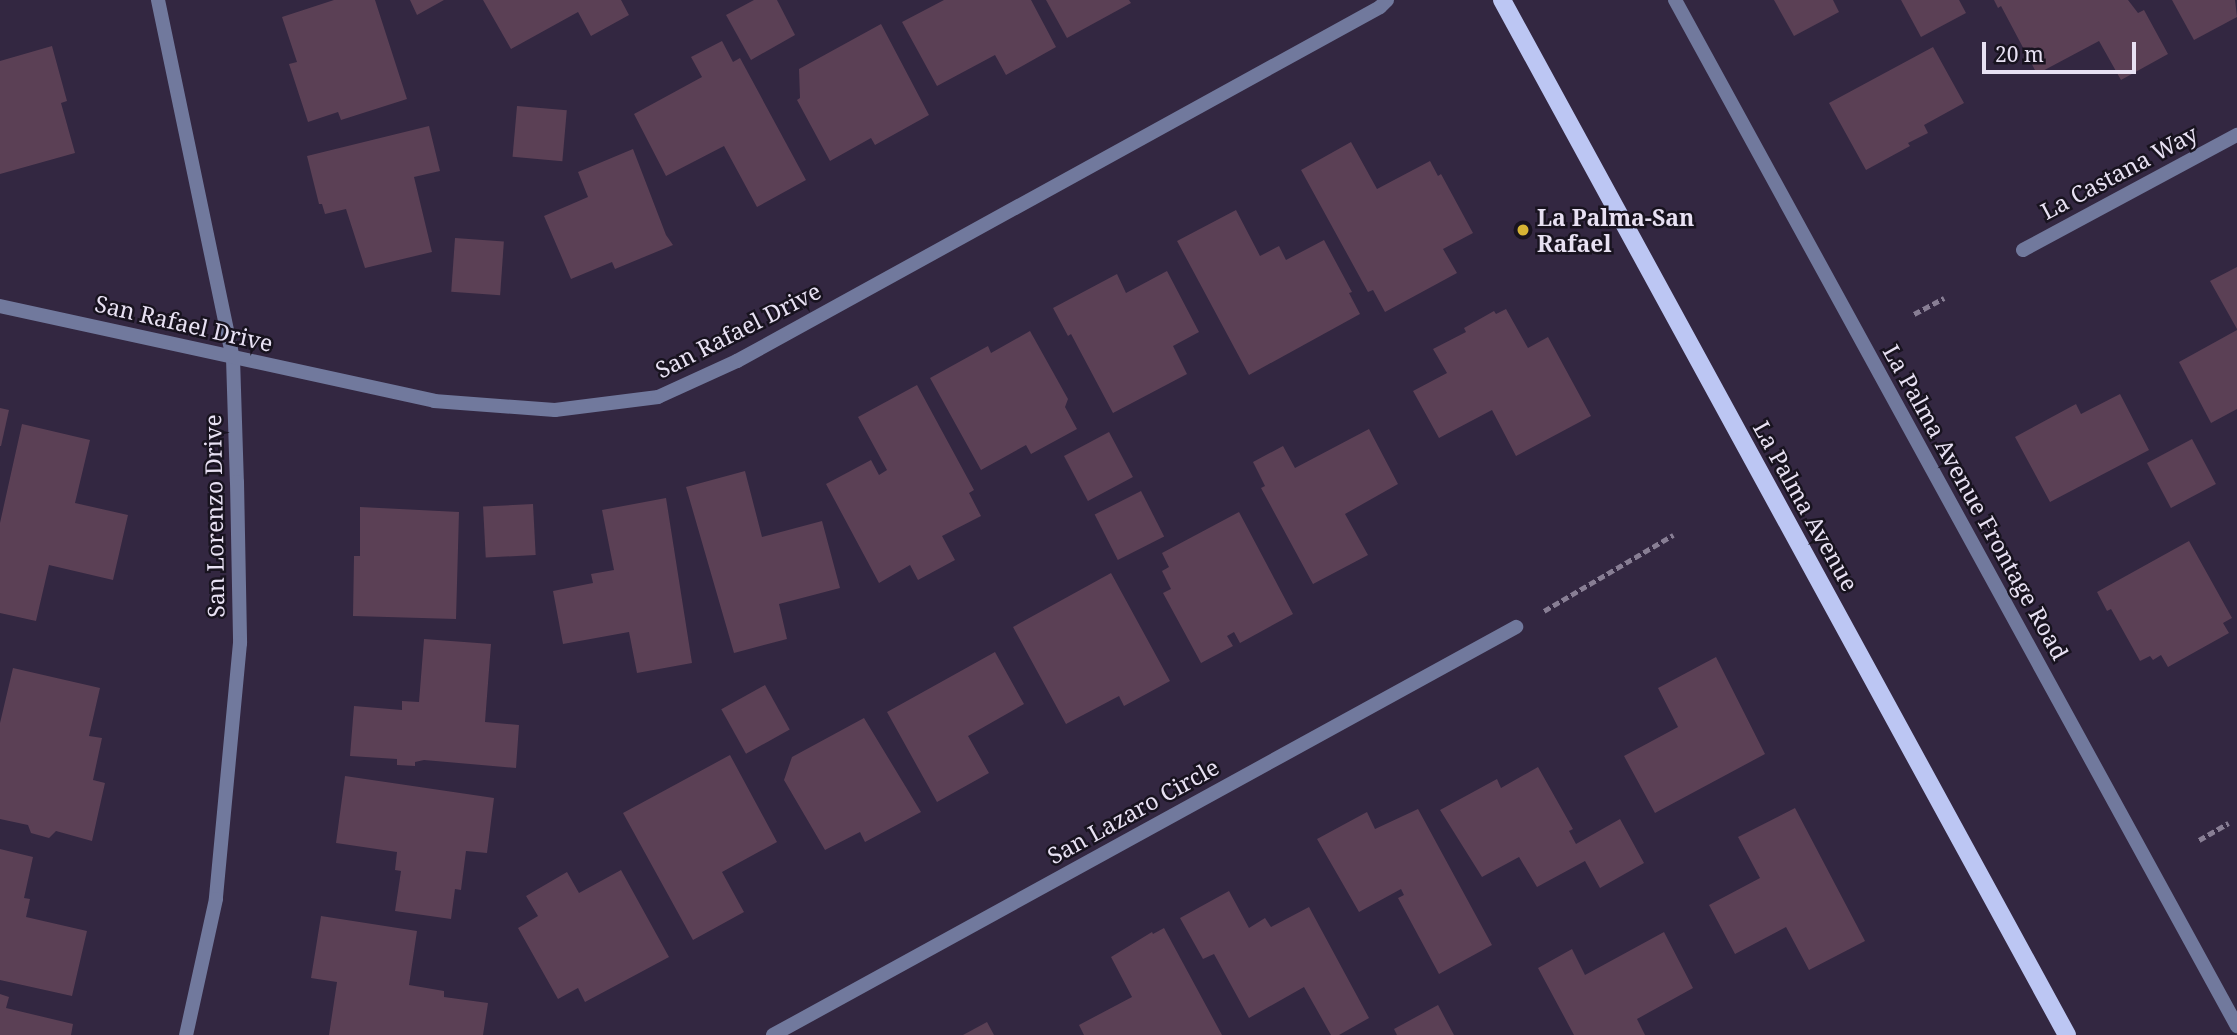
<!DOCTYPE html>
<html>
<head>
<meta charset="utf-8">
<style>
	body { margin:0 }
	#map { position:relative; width:2237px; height:1035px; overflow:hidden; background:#332741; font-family:"Noto Serif",serif }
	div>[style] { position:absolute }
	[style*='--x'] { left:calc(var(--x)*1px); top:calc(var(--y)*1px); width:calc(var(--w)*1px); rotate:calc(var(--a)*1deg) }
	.building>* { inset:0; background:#5b4055; transform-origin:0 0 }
	.path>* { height:4.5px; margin-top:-2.25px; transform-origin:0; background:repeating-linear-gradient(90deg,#887e94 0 7px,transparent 0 10.5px) }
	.minor>* { height:14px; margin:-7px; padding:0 7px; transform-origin:7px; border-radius:7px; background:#71799d }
	.primary>* { height:18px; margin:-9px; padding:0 9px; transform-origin:9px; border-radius:9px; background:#bcc6f3 }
	.dots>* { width:19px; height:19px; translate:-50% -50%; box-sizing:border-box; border:4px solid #18131f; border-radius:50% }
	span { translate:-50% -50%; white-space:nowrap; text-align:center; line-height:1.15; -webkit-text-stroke:5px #18131f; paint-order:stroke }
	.street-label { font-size:23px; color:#e8e1f3 }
	.poi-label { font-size:23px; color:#e8e1f3; font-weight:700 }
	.left { translate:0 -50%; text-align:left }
	.scale { position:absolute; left:1982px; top:42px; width:154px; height:32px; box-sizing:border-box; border:4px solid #e8e1f3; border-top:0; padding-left:9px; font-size:21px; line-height:24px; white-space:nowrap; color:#e8e1f3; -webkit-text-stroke:5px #18131f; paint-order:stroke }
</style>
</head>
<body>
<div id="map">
	<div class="building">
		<div style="clip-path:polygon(334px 0,375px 0,407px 99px,341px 120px,338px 112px,308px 122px,289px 64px,297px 62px,282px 17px)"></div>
		<div style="clip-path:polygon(410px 0,444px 0,417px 15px)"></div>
		<div style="clip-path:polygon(483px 0,621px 0,629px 15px,591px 36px,578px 12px,511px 49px)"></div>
		<div style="clip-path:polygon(754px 0,777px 0,795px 35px,751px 60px,726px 15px)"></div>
		<div style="clip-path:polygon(944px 0,1031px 0,1056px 47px,1006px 75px,995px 55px,937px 86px,902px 22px)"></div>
		<div style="clip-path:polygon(1046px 0,1129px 0,1131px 3px,1067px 38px)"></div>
		<div style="clip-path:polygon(1774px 0,1833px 0,1839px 12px,1794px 36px)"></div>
		<div style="clip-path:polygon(1901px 0,1959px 0,1966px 13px,1921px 37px)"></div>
		<div style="clip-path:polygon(1994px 0,2128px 0,2138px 13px,2144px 10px,2168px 54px,2121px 80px,2099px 41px,2037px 74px,2001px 6px,1998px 8px)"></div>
		<div style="clip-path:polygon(2172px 0,2235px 0,2237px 17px,2194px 40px)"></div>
		<div style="clip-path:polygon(881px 24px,929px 115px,875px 145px,871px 138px,830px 161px,797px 100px,800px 98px,799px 69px)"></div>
		<div style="clip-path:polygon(722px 41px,733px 62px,740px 58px,806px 180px,757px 207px,724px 146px,666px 176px,634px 114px,702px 77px,691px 57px)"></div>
		<div style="clip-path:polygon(52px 46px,67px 101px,61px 103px,75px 153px,0 174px,0 61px)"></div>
		<div style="clip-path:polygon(1933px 47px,1964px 103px,1924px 125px,1928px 133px,1908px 143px,1910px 146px,1866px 170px,1829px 103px)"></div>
		<div style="left:517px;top:106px;width:50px;height:51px;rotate:5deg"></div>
		<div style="clip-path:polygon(429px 126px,440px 171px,414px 177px,432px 252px,365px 268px,346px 209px,325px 214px,322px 204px,319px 204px,307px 156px)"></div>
		<div style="clip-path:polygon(1351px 142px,1377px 189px,1430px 161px,1438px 176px,1441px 174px,1473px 233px,1443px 249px,1457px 273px,1385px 312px,1373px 290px,1368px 292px,1301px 170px)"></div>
		<div style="clip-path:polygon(633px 149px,666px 235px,673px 245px,615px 269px,612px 262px,571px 279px,544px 216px,588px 197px,578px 172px)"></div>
		<div style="clip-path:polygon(1236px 210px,1260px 256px,1279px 246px,1286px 260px,1324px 240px,1352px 292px,1349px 293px,1360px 314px,1249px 375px,1177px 241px)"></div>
		<div style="left:455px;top:238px;width:49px;height:54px;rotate:4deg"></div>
		<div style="clip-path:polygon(2237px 267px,2237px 329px,2210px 281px)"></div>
		<div style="clip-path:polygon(1167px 271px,1199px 332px,1173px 346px,1187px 374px,1113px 413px,1071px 334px,1068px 336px,1053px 308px,1117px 274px,1126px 293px)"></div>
		<div style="clip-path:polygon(1506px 309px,1528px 348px,1548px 337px,1591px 416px,1516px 456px,1492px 410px,1439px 438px,1413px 391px,1447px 373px,1433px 349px,1466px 332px,1464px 328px,1494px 311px,1496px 314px)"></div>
		<div style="clip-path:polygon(2237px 330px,2237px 409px,2211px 423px,2179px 362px)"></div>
		<div style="clip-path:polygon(1030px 331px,1068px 399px,1065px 407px,1077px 429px,1031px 454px,1026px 445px,981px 470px,930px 378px,988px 346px,991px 353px)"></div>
		<div style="clip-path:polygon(917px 385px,974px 490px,969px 493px,981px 516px,942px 536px,955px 560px,918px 580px,910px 565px,879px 583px,826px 484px,871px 460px,879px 475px,887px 470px,858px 417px)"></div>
		<div style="clip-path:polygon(2120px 394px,2149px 450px,2050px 502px,2015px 437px,2076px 404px,2081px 414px)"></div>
		<div style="clip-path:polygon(0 408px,9px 410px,1px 446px,0 446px)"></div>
		<div style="clip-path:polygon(22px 424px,90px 440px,75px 503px,128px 515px,113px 580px,49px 565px,36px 621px,0 613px,0 523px)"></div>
		<div style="clip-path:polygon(1369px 429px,1398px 484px,1345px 514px,1368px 555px,1313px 584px,1261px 488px,1265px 486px,1253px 462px,1283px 446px,1295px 468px)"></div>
		<div style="left:1109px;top:432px;width:51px;height:51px;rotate:62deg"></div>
		<div style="left:2192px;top:439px;width:51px;height:51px;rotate:62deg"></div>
		<div style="clip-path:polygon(745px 471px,762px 537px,822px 521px,840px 588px,779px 604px,787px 639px,734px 653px,686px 487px)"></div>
		<div style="left:1141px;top:491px;width:51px;height:52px;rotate:63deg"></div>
		<div style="clip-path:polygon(666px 498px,692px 663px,637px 673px,629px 632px,563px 644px,553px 591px,593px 583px,591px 574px,614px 570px,602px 510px)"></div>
		<div style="left:533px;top:504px;width:51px;height:50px;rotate:87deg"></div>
		<div style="clip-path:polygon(360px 507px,459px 512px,456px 619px,353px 616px,354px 556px,360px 556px)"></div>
		<div style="clip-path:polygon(1239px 512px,1293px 614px,1240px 643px,1234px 632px,1227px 636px,1233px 646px,1201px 663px,1163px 593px,1171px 589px,1162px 571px,1169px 567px,1162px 553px)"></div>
		<div style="clip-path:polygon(2189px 541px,2232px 618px,2223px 623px,2229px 633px,2168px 667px,2161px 655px,2153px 660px,2150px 656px,2140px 661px,2111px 609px,2107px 611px,2097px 592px)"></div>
		<div style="clip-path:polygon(1111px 573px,1170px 681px,1124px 706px,1119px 696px,1066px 724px,1013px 627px)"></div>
		<div style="clip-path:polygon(424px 639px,491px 644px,485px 722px,519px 725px,516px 768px,424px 760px,415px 762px,415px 766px,397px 765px,397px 759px,350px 756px,354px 706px,402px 710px,402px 701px,419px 702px)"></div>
		<div style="clip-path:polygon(995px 652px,1024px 704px,968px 736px,989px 773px,937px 802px,887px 712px)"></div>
		<div style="clip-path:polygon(1716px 657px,1765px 754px,1655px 813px,1624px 756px,1678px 727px,1658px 688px)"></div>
		<div style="clip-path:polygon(13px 668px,100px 688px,89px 736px,102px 738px,93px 780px,105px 783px,92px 841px,56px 831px,49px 838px,31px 833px,28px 825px,0 819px,0 723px)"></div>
		<div style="left:765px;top:685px;width:51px;height:50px;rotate:61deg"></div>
		<div style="clip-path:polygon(864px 718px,921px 812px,865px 842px,860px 832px,825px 850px,784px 780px,792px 757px)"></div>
		<div style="clip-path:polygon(730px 755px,777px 842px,722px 872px,744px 912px,693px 940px,623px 813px)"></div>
		<div style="clip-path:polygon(1538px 767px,1573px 829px,1569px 831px,1576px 844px,1620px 819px,1644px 863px,1600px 888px,1585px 861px,1537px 887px,1519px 857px,1482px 877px,1440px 810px,1497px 779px,1501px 788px)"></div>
		<div style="clip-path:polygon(345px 776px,494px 798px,487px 853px,466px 851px,461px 890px,455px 889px,451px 919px,395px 911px,401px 871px,395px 870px,397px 852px,336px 843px)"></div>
		<div style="clip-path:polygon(1795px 808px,1865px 941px,1809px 970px,1786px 927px,1735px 954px,1709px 905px,1760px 878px,1738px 837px)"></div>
		<div style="clip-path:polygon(1418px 809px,1492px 945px,1439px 974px,1398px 898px,1404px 895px,1401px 889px,1359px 912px,1317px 839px,1367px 812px,1375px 829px)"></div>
		<div style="clip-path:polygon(0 849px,33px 857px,24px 898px,30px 899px,26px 917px,87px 931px,72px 996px,0 980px)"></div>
		<div style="clip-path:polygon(621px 870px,669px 957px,585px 1002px,578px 988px,558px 999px,518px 928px,538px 916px,526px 896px,567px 872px,579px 893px)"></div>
		<div style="clip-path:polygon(1229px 891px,1249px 928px,1265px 918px,1271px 927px,1309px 907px,1369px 1018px,1339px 1035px,1331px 1035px,1304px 987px,1249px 1018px,1214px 954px,1203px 959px,1180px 918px)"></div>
		<div style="clip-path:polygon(321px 916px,417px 931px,409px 985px,444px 991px,444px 997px,488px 1003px,483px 1035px,329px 1035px,337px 982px,311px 978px)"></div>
		<div style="clip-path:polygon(1164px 928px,1222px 1035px,1084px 1035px,1079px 1025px,1132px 997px,1111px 957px,1152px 932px,1153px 934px)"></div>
		<div style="clip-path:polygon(1664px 932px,1693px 988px,1637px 1019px,1645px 1035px,1574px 1035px,1538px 968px,1572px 949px,1585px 975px)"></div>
		<div style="clip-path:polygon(0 994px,9px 997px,6px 1008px,73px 1024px,71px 1035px,0 1035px)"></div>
		<div style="clip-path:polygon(1438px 1005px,1454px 1035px,1397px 1035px,1394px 1029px)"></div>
		<div style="clip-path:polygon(987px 1022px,994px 1035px,963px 1035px)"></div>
	</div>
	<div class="path">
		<div style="--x:1914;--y:314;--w:34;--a:-28"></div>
		<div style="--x:1544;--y:611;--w:150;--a:-30.5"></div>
		<div style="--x:2199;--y:840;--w:34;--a:-30"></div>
	</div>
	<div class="minor">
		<div style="--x:158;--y:0;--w:366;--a:78.2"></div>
		<div style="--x:233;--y:358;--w:124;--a:88.2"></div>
		<div style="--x:237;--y:482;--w:161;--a:88.9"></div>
		<div style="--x:240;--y:643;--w:257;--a:95.4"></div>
		<div style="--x:216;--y:899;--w:139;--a:102.4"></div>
		<div style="--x:1675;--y:0;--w:1170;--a:61.29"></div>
		<div style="--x:2023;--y:250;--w:243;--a:-28.3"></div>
		<div style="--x:0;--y:306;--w:444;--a:12.3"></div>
		<div style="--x:434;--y:401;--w:121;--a:4.3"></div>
		<div style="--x:555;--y:410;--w:104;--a:-7.2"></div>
		<div style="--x:658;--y:397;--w:87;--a:-24.5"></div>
		<div style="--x:737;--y:361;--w:734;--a:-28.83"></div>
		<div style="--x:1380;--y:7;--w:10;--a:-45"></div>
		<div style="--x:773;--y:1035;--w:848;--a:-28.77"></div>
	</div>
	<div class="primary">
		<div style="--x:1502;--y:0;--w:1179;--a:61.37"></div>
	</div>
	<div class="dots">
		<div style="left:1523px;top:230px;background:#d7b434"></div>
	</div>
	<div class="street-label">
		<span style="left:2119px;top:172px;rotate:-28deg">La Castana Way</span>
		<span style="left:184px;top:323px;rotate:13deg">San Rafael Drive</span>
		<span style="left:738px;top:330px;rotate:-27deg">San Rafael Drive</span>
		<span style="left:1976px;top:502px;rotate:61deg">La Palma Avenue Frontage Road</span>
		<span style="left:1806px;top:506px;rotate:61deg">La Palma Avenue</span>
		<span style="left:214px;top:516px;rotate:-91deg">San Lorenzo Drive</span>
		<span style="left:1133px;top:811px;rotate:-29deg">San Lazaro Circle</span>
	</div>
	<div class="poi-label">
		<span class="left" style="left:1537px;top:230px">La Palma-San<br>Rafael</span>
	</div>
	<div class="scale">20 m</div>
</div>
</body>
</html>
